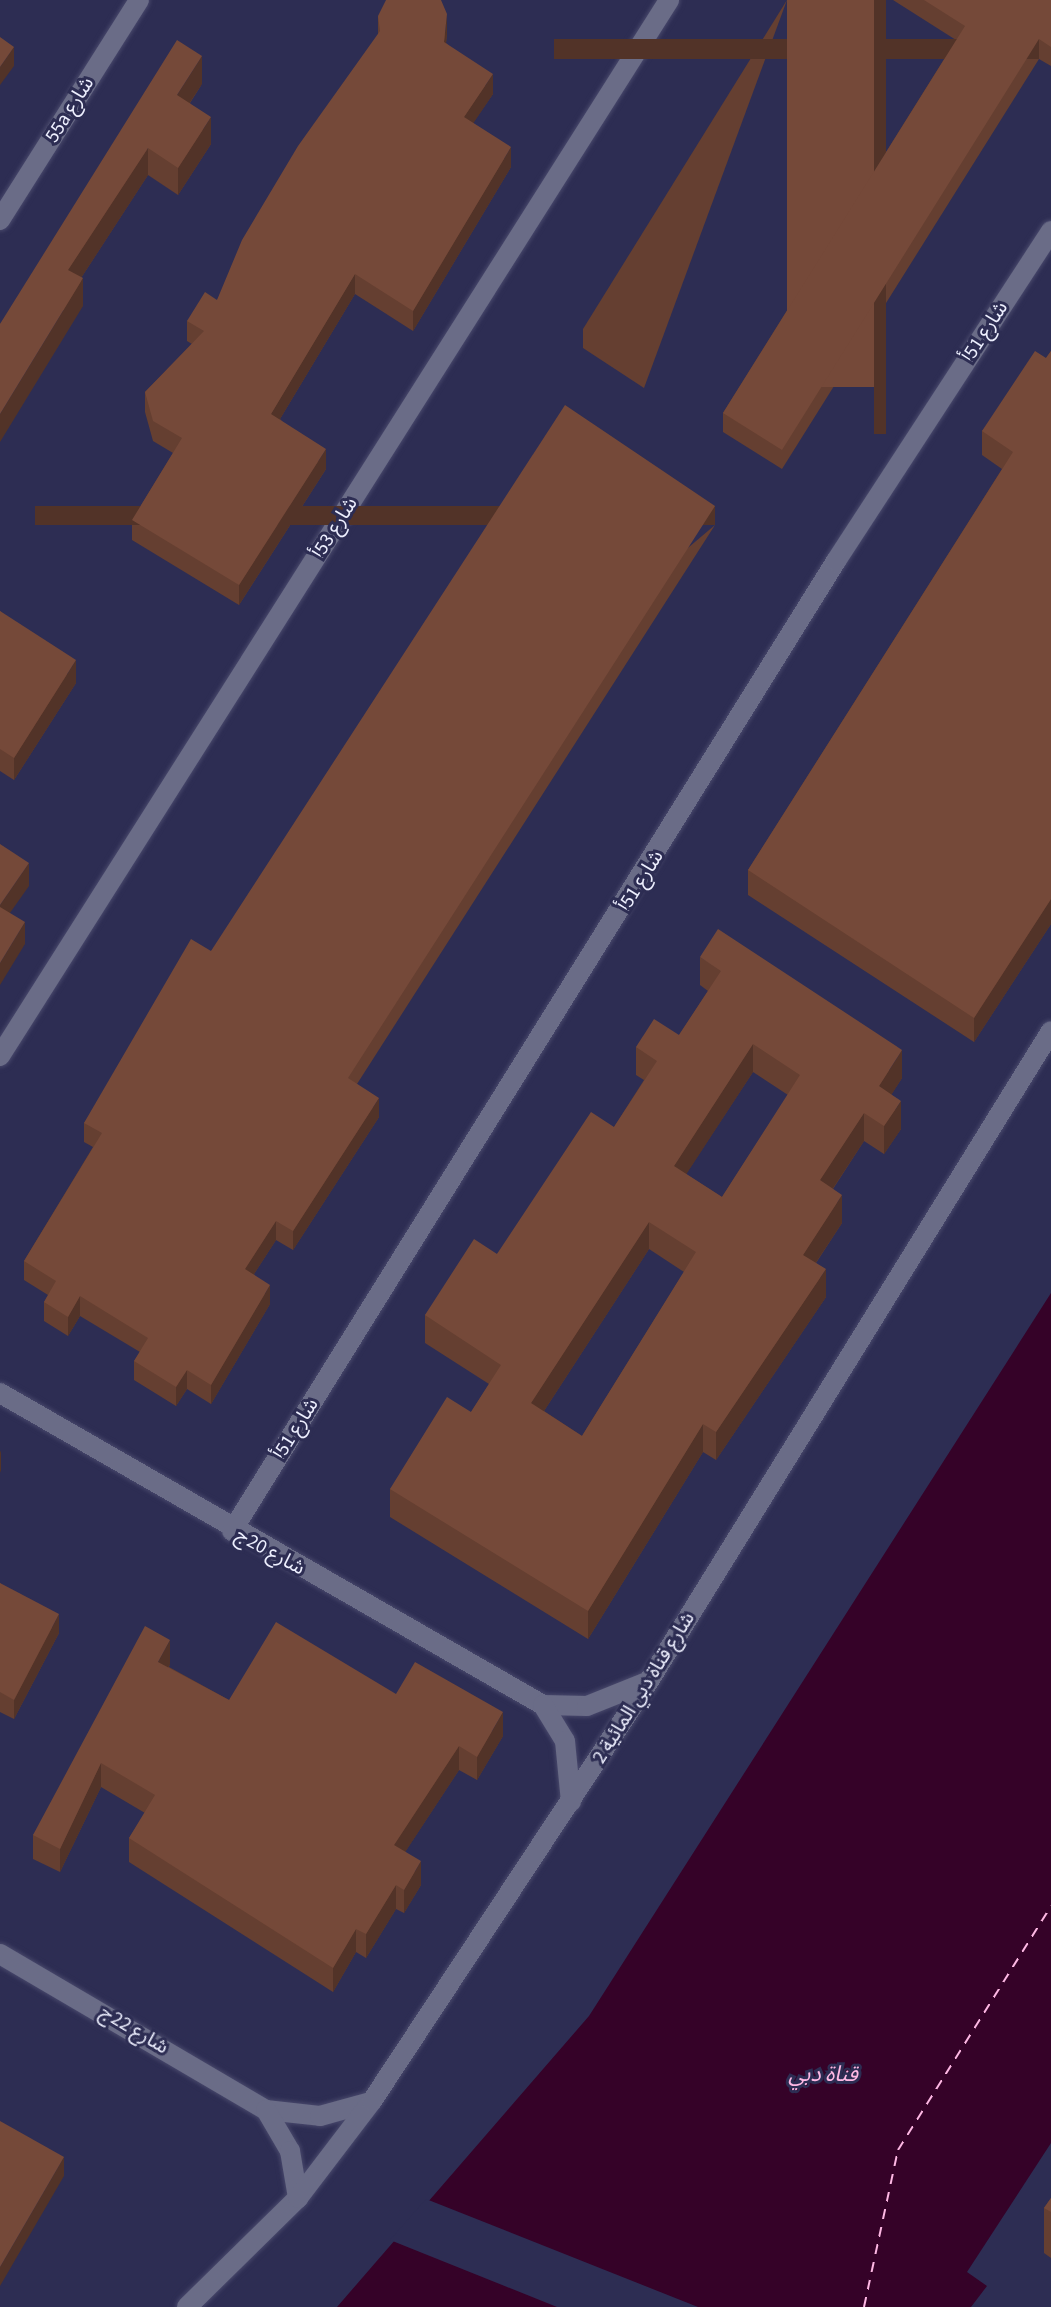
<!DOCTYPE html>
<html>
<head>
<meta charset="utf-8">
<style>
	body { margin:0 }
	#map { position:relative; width:1051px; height:2307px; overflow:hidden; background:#2d2d53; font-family:"Source Sans 3","Noto Sans Arabic",sans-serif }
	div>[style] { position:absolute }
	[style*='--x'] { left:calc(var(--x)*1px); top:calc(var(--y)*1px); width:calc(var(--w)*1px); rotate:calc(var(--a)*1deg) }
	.water>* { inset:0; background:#350228 }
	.pier>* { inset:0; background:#2d2d53 }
	.ferry>* { height:2px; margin-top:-1px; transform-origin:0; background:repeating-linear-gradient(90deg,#feb8e4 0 10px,transparent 0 18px) }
	.roads { filter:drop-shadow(0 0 2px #48486b) drop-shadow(0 0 2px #48486b) }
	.street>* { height:20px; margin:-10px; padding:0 10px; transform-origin:10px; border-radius:10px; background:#6a6c87 }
	.wall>* { inset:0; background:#653f31 }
	.shaded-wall>* { inset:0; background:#523328; transform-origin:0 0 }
	.building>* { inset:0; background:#754939; transform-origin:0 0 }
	span { translate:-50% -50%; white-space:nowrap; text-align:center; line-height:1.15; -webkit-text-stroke:6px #2d2d53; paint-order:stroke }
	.street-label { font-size:20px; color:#edeffe }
	.water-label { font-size:22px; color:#feb8e4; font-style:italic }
</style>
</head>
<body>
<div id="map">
	<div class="water">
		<div style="clip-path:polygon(1051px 1293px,1051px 2143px,967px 2272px,987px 2286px,971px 2307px,337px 2307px,589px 2016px)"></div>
	</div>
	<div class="pier">
		<div style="clip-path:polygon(426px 2199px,698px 2307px,557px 2307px,390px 2240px)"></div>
	</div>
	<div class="ferry">
		<div style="--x:864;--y:2307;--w:161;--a:-77.8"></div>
		<div style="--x:898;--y:2150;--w:288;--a:-57.9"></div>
	</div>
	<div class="roads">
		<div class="street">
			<div style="--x:0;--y:220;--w:260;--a:-57.7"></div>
			<div style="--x:0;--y:1056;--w:1250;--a:-57.64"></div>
			<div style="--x:0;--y:1393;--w:626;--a:29.88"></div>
			<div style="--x:543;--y:1705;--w:44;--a:1.3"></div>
			<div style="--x:587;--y:1706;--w:65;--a:-21.8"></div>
			<div style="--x:232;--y:1531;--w:1143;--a:-58.09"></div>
			<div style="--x:836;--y:561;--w:394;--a:-56.9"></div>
			<div style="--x:543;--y:1705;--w:42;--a:58.6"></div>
			<div style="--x:565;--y:1741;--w:61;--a:84.4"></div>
			<div style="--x:0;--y:1954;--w:308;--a:30.4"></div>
			<div style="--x:266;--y:2110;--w:54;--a:6.3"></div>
			<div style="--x:320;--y:2116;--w:52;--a:-15.6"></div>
			<div style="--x:266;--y:2110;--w:48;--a:59.7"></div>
			<div style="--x:290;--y:2151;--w:48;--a:80.3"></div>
			<div style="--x:187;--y:2307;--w:156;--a:-44.5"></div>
			<div style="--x:298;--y:2198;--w:122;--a:-52.7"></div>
			<div style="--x:372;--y:2101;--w:503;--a:-56.59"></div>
			<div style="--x:649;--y:1681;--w:764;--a:-58.26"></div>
		</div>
	</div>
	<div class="wall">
		<div style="clip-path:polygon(787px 0,644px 388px,583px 348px,583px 329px)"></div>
		<div style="clip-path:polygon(893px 0,1051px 0,1051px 66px,1039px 59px,782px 469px,723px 432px,723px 413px,956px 40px)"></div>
		<div style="clip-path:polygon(378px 16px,447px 34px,446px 43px,493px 94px,473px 123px,511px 167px,413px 331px,355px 294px,280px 419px,326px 469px,239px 605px,132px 540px,132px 520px,173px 453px,153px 441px,145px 412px,145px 392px,192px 344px,187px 341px,187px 321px,217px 300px,378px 35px)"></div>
		<div style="clip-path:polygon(202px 84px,190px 103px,211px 144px,178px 195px,148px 175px,81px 278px,83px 306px,0 324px)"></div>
		<div style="clip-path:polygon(1051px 351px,1051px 924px,974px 1042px,748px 895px,748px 870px,1002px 469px,982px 455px,982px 431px,1046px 358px)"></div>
		<div style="clip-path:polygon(715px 525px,357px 1084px,379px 1117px,293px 1250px,276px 1240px,254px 1274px,270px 1304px,211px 1404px,187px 1389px,176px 1406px,134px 1380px,134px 1361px,140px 1352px,80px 1316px,68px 1336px,44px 1321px,44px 1302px,48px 1295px,24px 1280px,24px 1261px,93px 1147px,84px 1142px,84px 1123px,211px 951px)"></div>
		<div style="clip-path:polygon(0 611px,76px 683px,14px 780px,0 771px)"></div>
		<div style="clip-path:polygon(evenodd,700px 957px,902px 1078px,891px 1095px,901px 1129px,884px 1154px,864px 1141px,833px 1189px,842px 1223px,816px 1263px,826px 1297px,716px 1460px,703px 1452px,588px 1639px,390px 1517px,390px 1489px,471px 1412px,489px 1384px,425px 1343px,425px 1315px,497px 1254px,614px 1127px,644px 1080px,636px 1075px,636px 1047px,679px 1035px,708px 991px,700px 985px,700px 957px,753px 1072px,788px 1095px,722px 1197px,686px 1174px,753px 1072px,700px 957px,649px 1249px,684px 1272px,582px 1436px,544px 1411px,649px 1249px)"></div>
		<div style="clip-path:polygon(0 1583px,59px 1633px,14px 1719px,0 1712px)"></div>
		<div style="clip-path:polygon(170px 1664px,169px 1667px,229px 1700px,396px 1694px,503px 1736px,477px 1780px,459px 1770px,405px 1852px,421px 1885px,404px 1913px,396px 1909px,366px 1958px,356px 1952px,333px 1992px,129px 1862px,129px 1838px,145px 1813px,101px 1787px,60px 1872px,33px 1859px,33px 1835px)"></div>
		<div style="clip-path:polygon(1051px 2198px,1051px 2258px,1044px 2253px,1044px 2208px)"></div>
	</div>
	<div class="shaded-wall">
		<div style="left:874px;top:0;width:12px;height:434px"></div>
		<div style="clip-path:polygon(447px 14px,447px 34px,444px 62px,444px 42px)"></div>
		<div style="left:1039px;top:39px;width:20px;height:485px;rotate:90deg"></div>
		<div style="clip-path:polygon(14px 47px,14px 66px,0 85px,0 67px)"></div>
		<div style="clip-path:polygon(202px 56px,202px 84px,177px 122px,177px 95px)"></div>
		<div style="clip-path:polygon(493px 74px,493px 94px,464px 137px,464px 117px)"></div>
		<div style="clip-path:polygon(211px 117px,211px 144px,178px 195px,178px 168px)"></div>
		<div style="clip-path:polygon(511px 147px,511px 167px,413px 331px,413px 311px)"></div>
		<div style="clip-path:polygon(148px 148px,148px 175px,68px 298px,68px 270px)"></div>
		<div style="clip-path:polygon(355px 274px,355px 294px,271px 434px,271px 414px)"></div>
		<div style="clip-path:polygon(83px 278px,83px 306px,0 442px,0 414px)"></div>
		<div style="clip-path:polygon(326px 449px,326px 469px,239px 605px,239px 585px)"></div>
		<div style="left:715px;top:506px;width:19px;height:680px;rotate:90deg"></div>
		<div style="clip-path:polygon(76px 660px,76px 683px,14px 780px,14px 758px)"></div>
		<div style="clip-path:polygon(29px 863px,29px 886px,0 927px,0 905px)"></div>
		<div style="clip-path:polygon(1051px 899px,1051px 924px,974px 1042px,974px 1018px)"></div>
		<div style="clip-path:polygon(25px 922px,25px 944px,0 985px,0 963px)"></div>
		<div style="clip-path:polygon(753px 1044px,753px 1072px,674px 1193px,674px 1166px)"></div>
		<div style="clip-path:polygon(902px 1050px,902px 1078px,879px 1114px,879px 1086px)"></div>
		<div style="clip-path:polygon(379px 1098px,379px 1117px,293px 1250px,293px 1231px)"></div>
		<div style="clip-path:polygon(901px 1101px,901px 1129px,884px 1154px,884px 1126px)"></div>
		<div style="clip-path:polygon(864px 1113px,864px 1141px,820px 1208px,820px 1180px)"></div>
		<div style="clip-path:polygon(842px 1195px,842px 1223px,803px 1282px,803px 1255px)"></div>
		<div style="clip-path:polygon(276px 1221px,276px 1240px,245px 1288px,245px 1269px)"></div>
		<div style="clip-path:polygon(649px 1222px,649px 1249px,531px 1431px,531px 1403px)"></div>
		<div style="clip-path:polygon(826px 1269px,826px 1297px,716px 1460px,716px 1432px)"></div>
		<div style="clip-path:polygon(270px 1285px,270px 1304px,211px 1404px,211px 1385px)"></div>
		<div style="clip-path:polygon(80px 1296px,80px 1316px,68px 1336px,68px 1317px)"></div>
		<div style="clip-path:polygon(187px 1370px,187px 1389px,176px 1406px,176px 1387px)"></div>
		<div style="clip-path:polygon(703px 1424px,703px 1452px,588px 1639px,588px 1611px)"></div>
		<div style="clip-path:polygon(1px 1450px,1px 1470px,0 1473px,0 1453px)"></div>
		<div style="clip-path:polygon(59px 1614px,59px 1633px,14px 1719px,14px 1700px)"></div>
		<div style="clip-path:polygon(170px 1640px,170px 1664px,158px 1686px,158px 1662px)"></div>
		<div style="clip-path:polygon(503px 1712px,503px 1736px,477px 1780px,477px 1757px)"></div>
		<div style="clip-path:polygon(459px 1746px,459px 1770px,394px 1869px,394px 1845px)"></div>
		<div style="clip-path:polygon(101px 1763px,101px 1787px,60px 1872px,60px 1849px)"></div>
		<div style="clip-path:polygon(421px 1861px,421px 1885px,404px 1913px,404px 1890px)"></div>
		<div style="clip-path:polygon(396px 1885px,396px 1909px,366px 1958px,366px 1934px)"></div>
		<div style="clip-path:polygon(356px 1929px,356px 1952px,333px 1992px,333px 1968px)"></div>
		<div style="clip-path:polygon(64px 2157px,64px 2176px,0 2286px,0 2267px)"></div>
	</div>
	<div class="building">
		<div style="clip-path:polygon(386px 0,441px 0,447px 14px,444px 42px,493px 74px,464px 117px,511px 147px,413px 311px,355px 274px,271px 414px,326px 449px,239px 585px,132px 520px,182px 438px,153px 421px,145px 392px,204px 331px,187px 321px,205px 292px,217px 300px,242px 240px,298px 146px,380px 31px,378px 16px)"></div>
		<div style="left:787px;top:0;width:87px;height:387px"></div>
		<div style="clip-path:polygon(924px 0,1051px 0,1051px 47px,1039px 39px,782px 450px,723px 413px,965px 26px)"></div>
		<div style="clip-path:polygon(0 37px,14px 47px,0 67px)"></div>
		<div style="clip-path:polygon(177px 40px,202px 56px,177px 95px,211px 117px,178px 168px,148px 148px,68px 270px,83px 278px,0 414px,0 324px)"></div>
		<div style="clip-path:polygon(1035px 351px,1046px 358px,1051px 351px,1051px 899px,974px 1018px,748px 870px,1013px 452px,982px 431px)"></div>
		<div style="clip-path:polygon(565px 405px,715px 506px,348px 1078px,379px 1098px,293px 1231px,276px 1221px,245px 1269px,270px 1285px,211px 1385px,187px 1370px,176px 1387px,134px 1361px,148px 1338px,80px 1296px,68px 1317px,44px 1302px,56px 1281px,24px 1261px,102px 1133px,84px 1123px,191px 939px,211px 951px)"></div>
		<div style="clip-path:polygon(0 611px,76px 660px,14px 758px,0 749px)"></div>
		<div style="clip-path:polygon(0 844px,29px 863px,0 905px)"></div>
		<div style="clip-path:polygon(0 907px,25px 922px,0 963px)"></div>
		<div style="clip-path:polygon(evenodd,718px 929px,902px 1050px,879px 1086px,901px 1101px,884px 1126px,864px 1113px,820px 1180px,842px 1195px,803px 1255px,826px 1269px,716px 1432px,703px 1424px,588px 1611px,390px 1489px,447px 1397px,471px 1412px,501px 1365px,425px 1315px,474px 1239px,497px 1254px,591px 1112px,614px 1127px,657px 1061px,636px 1047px,654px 1019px,679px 1035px,721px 971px,700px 957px,718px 929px,753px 1044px,800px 1075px,722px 1197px,674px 1166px,753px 1044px,718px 929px,649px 1222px,696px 1252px,582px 1436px,531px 1403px,649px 1222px)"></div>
		<div style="clip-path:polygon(0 1583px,59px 1614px,14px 1700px,0 1692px)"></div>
		<div style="clip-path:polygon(276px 1622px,396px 1694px,415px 1662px,503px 1712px,477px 1757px,459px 1746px,394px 1845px,421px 1861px,404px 1890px,396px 1885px,366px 1934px,356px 1929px,333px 1968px,129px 1838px,155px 1795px,101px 1763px,60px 1849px,33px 1835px,145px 1626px,170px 1640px,158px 1662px,229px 1700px)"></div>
		<div style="clip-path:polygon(0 2121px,64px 2157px,0 2267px)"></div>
		<div style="clip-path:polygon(1051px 2198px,1051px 2212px,1044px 2208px)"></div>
	</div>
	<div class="street-label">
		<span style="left:70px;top:110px;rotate:-58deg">55a شارع</span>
		<span style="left:985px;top:332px;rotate:-57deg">شارع 51أ</span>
		<span style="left:335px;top:528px;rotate:-58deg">شارع 53أ</span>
		<span style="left:641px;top:881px;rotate:-58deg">شارع 51أ</span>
		<span style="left:296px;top:1429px;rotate:-58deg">شارع 51أ</span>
		<span style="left:270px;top:1552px;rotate:29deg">شارع 20ج</span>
		<span style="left:644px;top:1688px;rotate:-58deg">شارع قناة دبي المائية 2</span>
		<span style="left:134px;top:2030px;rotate:31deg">شارع 22ج</span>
	</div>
	<div class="water-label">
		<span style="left:823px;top:2075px">قناة دبي</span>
	</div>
</div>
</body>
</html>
